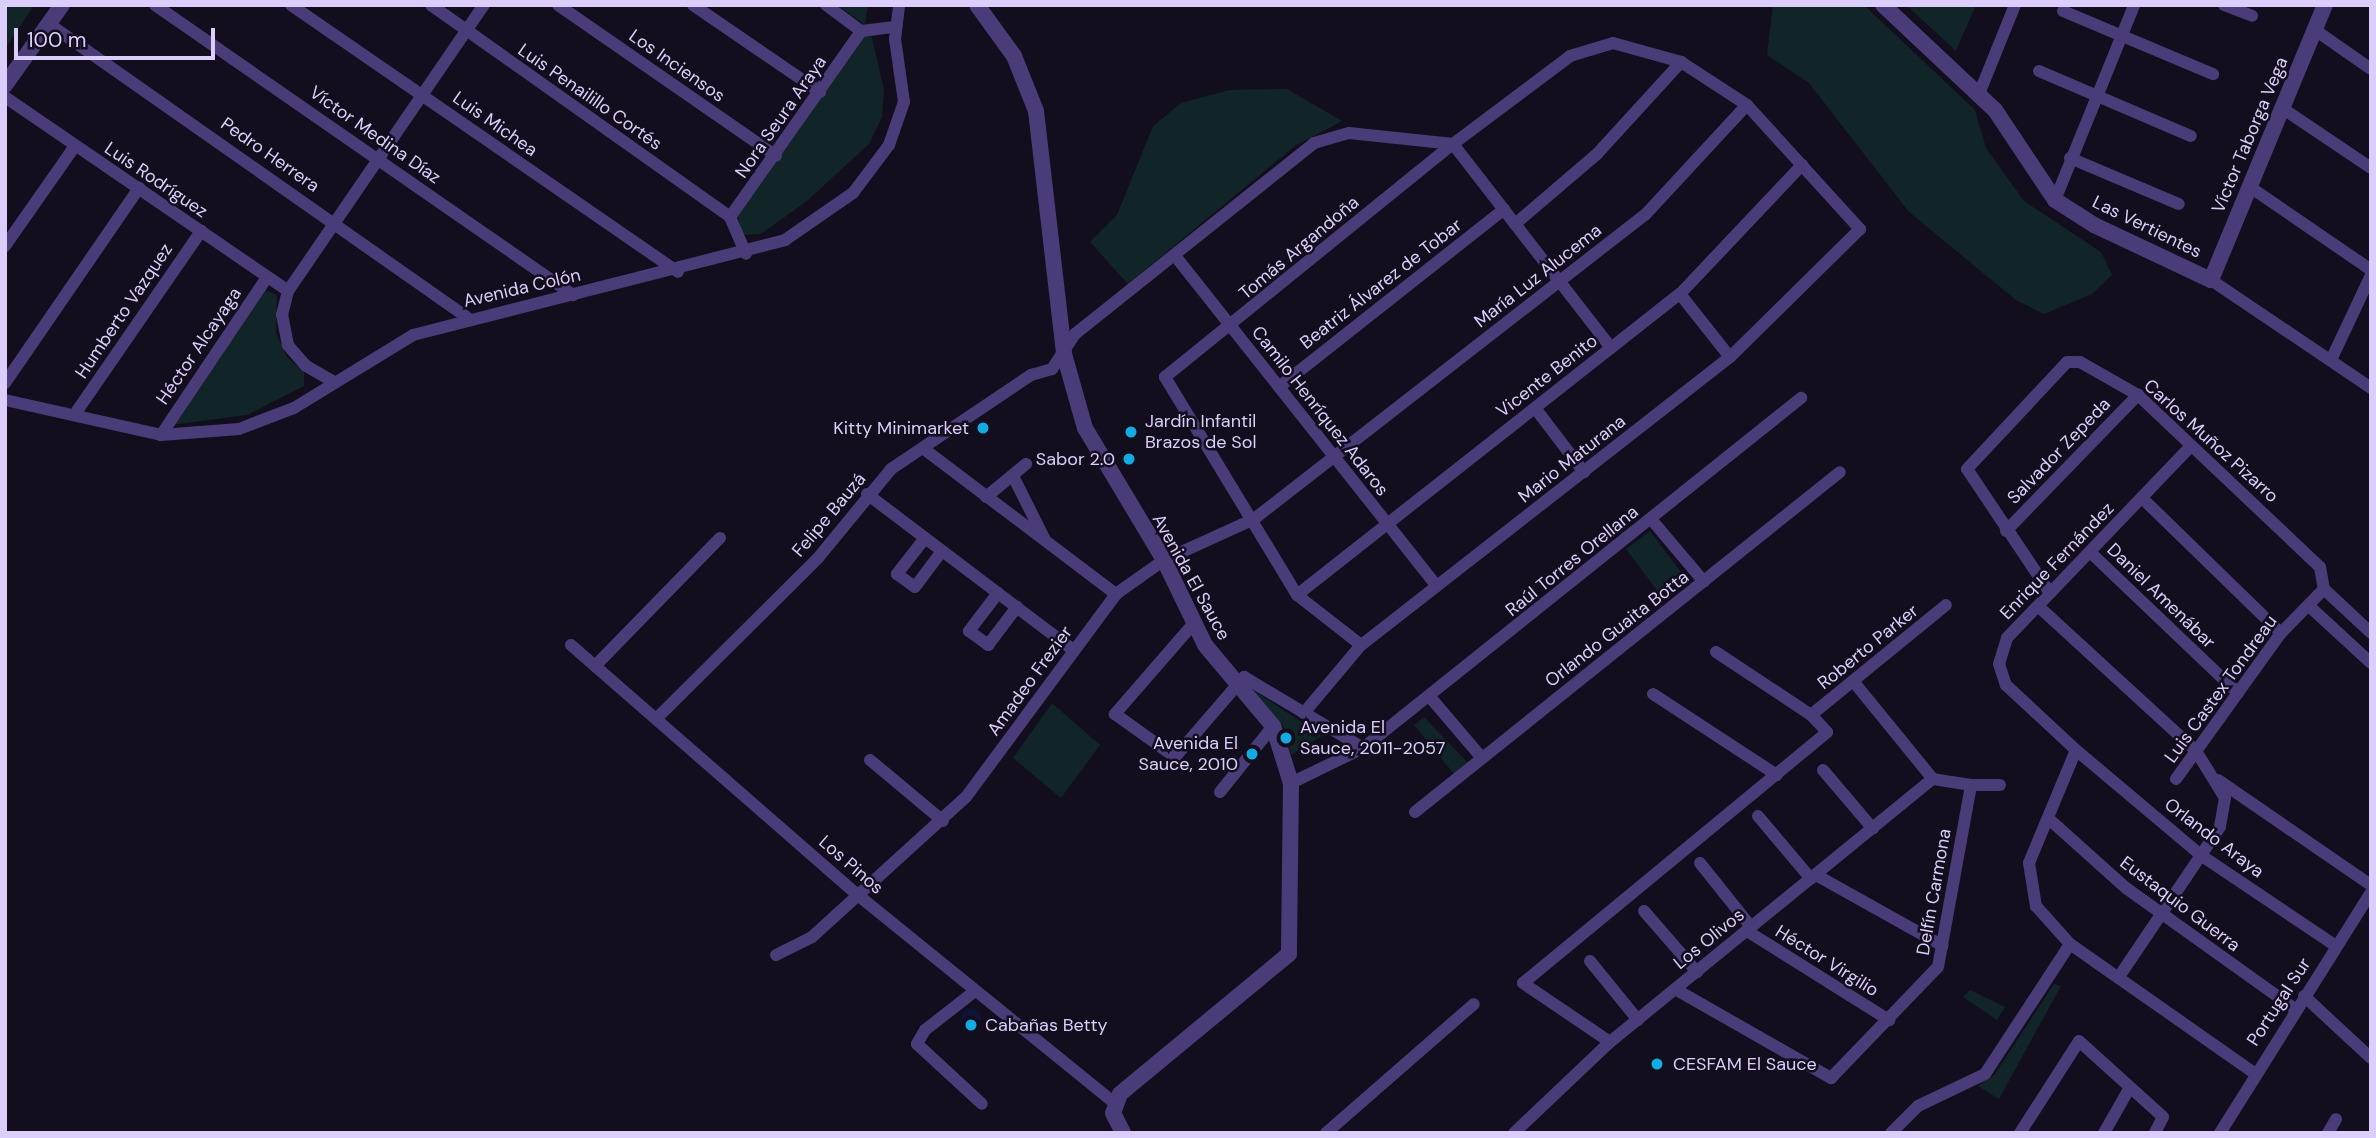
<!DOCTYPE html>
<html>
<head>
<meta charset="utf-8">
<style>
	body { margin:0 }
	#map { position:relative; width:2376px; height:1138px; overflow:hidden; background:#130e1d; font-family:"DM Sans",sans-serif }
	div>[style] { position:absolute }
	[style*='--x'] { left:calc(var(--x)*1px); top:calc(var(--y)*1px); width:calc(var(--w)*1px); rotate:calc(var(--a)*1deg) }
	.green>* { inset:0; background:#112427; transform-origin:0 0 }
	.water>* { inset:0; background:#0c1538 }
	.round { border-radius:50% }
	.minor>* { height:12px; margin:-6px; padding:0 6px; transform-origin:6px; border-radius:6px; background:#493c79 }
	.tertiary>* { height:16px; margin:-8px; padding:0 8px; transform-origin:8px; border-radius:8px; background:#493c79 }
	.dots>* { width:19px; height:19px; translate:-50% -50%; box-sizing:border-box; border:4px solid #130e1d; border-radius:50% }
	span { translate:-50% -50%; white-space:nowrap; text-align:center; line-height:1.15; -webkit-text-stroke:5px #130e1d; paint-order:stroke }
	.street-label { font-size:18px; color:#dbcefb }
	.poi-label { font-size:18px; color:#dbcefb }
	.left { translate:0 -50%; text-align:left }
	.right { translate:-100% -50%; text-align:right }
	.frame { position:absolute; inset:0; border:7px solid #dbcefb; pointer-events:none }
	.scale { position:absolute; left:14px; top:28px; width:201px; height:32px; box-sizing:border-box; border:4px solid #dbcefb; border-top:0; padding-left:9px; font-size:21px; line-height:24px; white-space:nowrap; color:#dbcefb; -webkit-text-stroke:5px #130e1d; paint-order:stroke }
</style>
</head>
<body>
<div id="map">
	<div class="green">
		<div style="clip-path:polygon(5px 5px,34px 5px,5px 49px)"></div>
		<div style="clip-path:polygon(837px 5px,868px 5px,865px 25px)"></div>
		<div style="clip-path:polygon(1773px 5px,1864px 5px,1975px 110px,1986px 148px,2024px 201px,2101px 252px,2112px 275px,2092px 294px,2044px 314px,2016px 300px,1909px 212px,1809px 83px,1767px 55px)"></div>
		<div style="clip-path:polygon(1906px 5px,1976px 5px,1956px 51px)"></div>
		<div style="clip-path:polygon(871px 33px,884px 90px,882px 117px,869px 144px,807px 201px,761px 234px,741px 235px,738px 214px,861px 37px)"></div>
		<div style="clip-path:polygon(1287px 89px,1342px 121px,1295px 146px,1128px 284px,1090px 242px,1117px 215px,1153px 126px,1181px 103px,1229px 90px)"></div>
		<div style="clip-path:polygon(263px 289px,277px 295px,276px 333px,287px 357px,304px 372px,304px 386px,247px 415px,171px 425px)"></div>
		<div style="left:1650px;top:531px;width:53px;height:30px;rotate:53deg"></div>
		<div style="clip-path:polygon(1252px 689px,1322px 736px,1291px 755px,1285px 729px)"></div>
		<div style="clip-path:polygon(1052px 703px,1100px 745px,1061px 798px,1013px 758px)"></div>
		<div style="clip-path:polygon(1424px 717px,1467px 762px,1454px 774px,1414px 725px)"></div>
		<div style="clip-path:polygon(2054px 984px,2061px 986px,1999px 1099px,1978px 1086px,1994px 1075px)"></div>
		<div style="clip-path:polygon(1970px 990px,2005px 1007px,1997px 1020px,1963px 997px)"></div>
	</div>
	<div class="water">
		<div class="round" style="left:961px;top:1009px;width:20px;height:20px"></div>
	</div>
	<div class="minor">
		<div style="--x:155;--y:5;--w:509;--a:34.75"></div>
		<div style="--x:291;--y:5;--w:470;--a:34.6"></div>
		<div style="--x:431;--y:5;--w:367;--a:35.3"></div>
		<div style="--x:558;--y:5;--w:265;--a:34.7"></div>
		<div style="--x:693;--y:5;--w:154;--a:34.4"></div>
		<div style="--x:826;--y:5;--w:44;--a:36.6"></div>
		<div style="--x:2224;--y:5;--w:30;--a:21"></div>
		<div style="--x:2063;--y:11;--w:163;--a:22.8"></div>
		<div style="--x:49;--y:24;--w:512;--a:35.06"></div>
		<div style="--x:2315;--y:30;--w:68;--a:34.9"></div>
		<div style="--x:2039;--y:71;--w:165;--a:23.2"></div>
		<div style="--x:1979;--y:94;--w:96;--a:-68"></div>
		<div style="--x:5;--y:97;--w:343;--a:34.4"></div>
		<div style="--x:2282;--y:108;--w:107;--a:34"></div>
		<div style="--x:2070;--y:158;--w:118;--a:22.9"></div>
		<div style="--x:2250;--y:187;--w:147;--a:34.4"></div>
		<div style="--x:2055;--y:200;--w:210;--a:-67.9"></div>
		<div style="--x:730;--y:217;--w:228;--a:-54.8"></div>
		<div style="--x:861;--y:31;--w:34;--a:-7"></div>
		<div style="--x:730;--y:217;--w:40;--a:66.6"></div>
		<div style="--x:1515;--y:224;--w:108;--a:-40.5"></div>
		<div style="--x:1597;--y:154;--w:125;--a:-47.6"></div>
		<div style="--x:5;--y:246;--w:122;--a:-55"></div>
		<div style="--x:1176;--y:257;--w:420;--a:51.6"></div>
		<div style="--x:2211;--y:280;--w:193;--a:34"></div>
		<div style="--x:1680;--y:294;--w:80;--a:51.6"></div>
		<div style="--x:2331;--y:360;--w:94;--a:-64.8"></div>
		<div style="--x:334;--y:382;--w:32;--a:-150"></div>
		<div style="--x:306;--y:366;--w:28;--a:-131"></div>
		<div style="--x:288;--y:345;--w:31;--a:-101"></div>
		<div style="--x:282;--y:315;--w:25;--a:-76"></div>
		<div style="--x:288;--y:291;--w:347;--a:-55.6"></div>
		<div style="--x:5;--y:383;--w:237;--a:-55.5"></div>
		<div style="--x:1279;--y:387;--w:287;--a:-38.3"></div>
		<div style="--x:5;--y:400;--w:160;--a:12.6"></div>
		<div style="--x:161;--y:435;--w:78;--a:-4.4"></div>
		<div style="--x:239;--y:429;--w:59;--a:-20.9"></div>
		<div style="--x:294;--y:408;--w:140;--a:-31.5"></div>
		<div style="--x:413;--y:335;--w:384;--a:-14.3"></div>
		<div style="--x:785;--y:240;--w:83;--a:-34.7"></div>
		<div style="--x:853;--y:193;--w:60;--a:-53.1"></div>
		<div style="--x:889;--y:145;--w:46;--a:-70.8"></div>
		<div style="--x:904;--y:102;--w:64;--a:-98.1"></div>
		<div style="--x:895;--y:39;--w:34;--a:-83"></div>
		<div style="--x:1535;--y:408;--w:81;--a:52.6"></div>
		<div style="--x:77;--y:411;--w:219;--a:-55.4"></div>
		<div style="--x:161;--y:435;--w:190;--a:-56.1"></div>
		<div style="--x:2191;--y:446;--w:266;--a:133.8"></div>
		<div style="--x:2007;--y:638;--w:27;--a:107"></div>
		<div style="--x:1999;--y:664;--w:22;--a:72"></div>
		<div style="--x:2006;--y:685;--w:96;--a:42.9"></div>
		<div style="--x:2076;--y:750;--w:122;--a:112.6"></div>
		<div style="--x:2029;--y:863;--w:44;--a:80.8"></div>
		<div style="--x:2036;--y:906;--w:51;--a:48.2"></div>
		<div style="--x:2070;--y:944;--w:225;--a:35"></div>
		<div style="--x:924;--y:449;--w:241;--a:37.1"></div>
		<div style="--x:1014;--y:478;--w:69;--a:63.4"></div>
		<div style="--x:867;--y:494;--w:258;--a:37.1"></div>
		<div style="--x:986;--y:497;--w:52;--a:-39.5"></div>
		<div style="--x:2142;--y:498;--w:194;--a:44.2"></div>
		<div style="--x:1651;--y:519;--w:82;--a:49.9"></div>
		<div style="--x:2006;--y:531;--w:190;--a:-45.9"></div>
		<div style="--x:925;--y:538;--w:46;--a:127.9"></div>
		<div style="--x:897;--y:574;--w:22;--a:36"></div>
		<div style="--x:915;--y:587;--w:45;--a:-53.1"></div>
		<div style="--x:2091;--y:553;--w:203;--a:43.6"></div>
		<div style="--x:998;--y:593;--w:48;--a:127.3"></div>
		<div style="--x:969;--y:631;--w:24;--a:36"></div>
		<div style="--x:988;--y:645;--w:48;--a:-52.7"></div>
		<div style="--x:2050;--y:593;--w:149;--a:-123.8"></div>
		<div style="--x:1967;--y:469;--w:146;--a:-46.9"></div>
		<div style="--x:2067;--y:362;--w:13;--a:0"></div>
		<div style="--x:2080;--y:362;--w:67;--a:29.6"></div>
		<div style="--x:2138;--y:395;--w:250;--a:43.4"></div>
		<div style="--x:2320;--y:567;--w:22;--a:80"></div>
		<div style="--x:2324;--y:589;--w:64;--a:43.1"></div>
		<div style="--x:1297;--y:595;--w:487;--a:-38.2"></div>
		<div style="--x:1680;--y:294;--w:178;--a:-46.6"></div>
		<div style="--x:2038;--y:606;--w:214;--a:42.5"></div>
		<div style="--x:2196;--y:751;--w:55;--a:58.3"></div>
		<div style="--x:2225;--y:798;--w:29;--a:100"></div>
		<div style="--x:2220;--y:827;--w:182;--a:124"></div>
		<div style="--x:2309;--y:606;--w:84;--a:42.6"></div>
		<div style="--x:1194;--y:623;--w:121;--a:131"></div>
		<div style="--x:1115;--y:714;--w:74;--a:35.6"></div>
		<div style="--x:1175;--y:757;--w:106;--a:-49.2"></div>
		<div style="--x:1244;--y:677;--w:139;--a:30.8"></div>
		<div style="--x:571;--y:645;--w:382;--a:41.1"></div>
		<div style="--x:859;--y:896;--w:329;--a:39"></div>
		<div style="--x:1361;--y:645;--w:81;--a:-142"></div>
		<div style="--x:1297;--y:595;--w:255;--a:-121.2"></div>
		<div style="--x:1165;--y:377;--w:370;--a:-39"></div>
		<div style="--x:1453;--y:144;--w:258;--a:52.2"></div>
		<div style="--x:595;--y:666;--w:179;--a:-45.7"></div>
		<div style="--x:1853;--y:681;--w:127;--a:50.8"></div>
		<div style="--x:1653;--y:694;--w:148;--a:33.2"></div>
		<div style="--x:1430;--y:697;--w:80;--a:49.6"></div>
		<div style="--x:1811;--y:715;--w:174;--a:-39.2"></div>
		<div style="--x:656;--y:719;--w:228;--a:-44.8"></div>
		<div style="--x:818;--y:558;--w:115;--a:-50.6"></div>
		<div style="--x:891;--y:469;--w:169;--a:-33.9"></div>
		<div style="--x:1031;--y:375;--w:22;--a:-16"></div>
		<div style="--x:1052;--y:369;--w:42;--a:-56.7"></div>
		<div style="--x:1075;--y:334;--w:306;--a:-38.6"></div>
		<div style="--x:1314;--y:143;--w:36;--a:-16"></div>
		<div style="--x:1349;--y:133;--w:105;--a:6"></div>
		<div style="--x:1453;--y:144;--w:146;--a:-36.9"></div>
		<div style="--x:1570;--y:56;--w:45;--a:-16.8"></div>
		<div style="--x:1613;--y:43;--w:71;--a:15.6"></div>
		<div style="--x:1681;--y:62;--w:79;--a:33.1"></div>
		<div style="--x:1747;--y:105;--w:168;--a:47.7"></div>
		<div style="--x:1860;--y:229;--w:182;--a:135.4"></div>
		<div style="--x:1730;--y:357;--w:468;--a:142"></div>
		<div style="--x:1361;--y:645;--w:89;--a:130"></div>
		<div style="--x:2076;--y:750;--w:165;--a:40.1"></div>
		<div style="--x:2202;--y:856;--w:161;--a:33.9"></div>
		<div style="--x:870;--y:760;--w:95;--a:39.9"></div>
		<div style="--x:1823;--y:770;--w:77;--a:49.7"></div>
		<div style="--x:2176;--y:779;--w:180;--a:-54.3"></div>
		<div style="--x:2281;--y:633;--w:62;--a:-45.7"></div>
		<div style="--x:2218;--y:780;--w:186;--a:34.5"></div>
		<div style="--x:1291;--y:783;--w:80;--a:-25.9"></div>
		<div style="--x:1363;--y:748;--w:561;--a:-38.63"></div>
		<div style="--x:1971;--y:785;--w:29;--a:0"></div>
		<div style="--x:1220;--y:792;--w:85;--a:-51.2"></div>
		<div style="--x:1415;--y:812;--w:544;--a:-38.66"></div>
		<div style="--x:1758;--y:816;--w:82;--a:49.9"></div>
		<div style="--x:2049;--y:819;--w:103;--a:41.9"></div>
		<div style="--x:2126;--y:888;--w:208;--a:35.6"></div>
		<div style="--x:1700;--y:863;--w:82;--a:51.4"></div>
		<div style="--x:1816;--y:875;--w:145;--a:29.2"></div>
		<div style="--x:1644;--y:911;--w:81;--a:49"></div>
		<div style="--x:1747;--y:931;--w:168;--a:32.1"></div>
		<div style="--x:776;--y:955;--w:40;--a:-26.6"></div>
		<div style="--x:812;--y:937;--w:208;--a:-42.3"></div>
		<div style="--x:966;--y:797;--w:252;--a:-53.5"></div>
		<div style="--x:1116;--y:594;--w:59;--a:-35.3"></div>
		<div style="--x:1164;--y:560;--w:99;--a:-24.5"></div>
		<div style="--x:1254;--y:519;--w:495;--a:-37.9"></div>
		<div style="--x:1645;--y:215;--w:150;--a:-47.2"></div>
		<div style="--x:1590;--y:961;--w:76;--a:50.9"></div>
		<div style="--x:1675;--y:989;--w:180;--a:29.7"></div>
		<div style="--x:1831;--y:1078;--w:154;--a:-46.1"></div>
		<div style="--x:1938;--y:967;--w:185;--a:-79.7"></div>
		<div style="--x:1971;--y:785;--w:38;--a:-171"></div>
		<div style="--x:975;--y:991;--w:63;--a:142"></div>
		<div style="--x:925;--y:1030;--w:16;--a:120"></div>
		<div style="--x:917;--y:1044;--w:88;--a:42.7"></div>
		<div style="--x:2304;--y:996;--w:91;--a:42.8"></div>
		<div style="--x:1610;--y:1042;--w:105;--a:-145.9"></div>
		<div style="--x:1523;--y:983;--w:394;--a:-39.5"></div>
		<div style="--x:1827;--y:732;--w:23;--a:-133"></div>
		<div style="--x:1811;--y:715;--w:114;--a:-146.4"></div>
		<div style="--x:1326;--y:1133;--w:196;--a:-41.1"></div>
		<div style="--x:1514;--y:1133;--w:132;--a:-43.5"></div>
		<div style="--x:1610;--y:1042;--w:417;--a:-39.2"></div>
		<div style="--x:1891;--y:1133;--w:38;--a:-45"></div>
		<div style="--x:1918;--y:1106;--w:74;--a:-25.5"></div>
		<div style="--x:1985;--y:1074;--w:155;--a:-56.8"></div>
		<div style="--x:2020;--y:1133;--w:109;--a:-57.3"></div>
		<div style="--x:2079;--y:1041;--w:113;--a:42.1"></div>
		<div style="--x:2163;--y:1117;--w:18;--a:117"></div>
		<div style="--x:2104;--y:1133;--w:51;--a:-60.4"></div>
		<div style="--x:2220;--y:1133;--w:284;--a:-57.9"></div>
		<div style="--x:2328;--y:1133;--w:16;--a:-60"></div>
	</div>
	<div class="tertiary">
		<div style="--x:977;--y:5;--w:63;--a:54"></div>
		<div style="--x:1014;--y:56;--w:59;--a:68.2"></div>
		<div style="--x:1036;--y:111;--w:245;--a:83.4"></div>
		<div style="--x:1064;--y:354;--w:77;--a:74.2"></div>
		<div style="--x:1085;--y:428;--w:154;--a:59.1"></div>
		<div style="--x:1164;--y:560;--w:94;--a:64.2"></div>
		<div style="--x:1205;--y:645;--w:106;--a:50"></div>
		<div style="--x:1273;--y:726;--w:60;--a:72.5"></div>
		<div style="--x:1291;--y:783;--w:171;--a:90.7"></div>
		<div style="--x:1289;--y:954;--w:219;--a:140.4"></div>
		<div style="--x:1120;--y:1094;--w:20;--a:110"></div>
		<div style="--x:1113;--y:1113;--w:22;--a:63"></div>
		<div style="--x:1883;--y:5;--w:154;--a:43.2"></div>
		<div style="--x:1995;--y:110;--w:108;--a:56.3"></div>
		<div style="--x:2055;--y:200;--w:46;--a:32.7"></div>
		<div style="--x:2094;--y:225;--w:129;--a:25.2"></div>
		<div style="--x:2211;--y:280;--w:298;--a:-67.5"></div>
		<div style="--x:5;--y:85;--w:98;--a:-54.5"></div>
	</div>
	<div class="dots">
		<div style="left:983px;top:428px;background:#12abe3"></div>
		<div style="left:1131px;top:432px;background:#12abe3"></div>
		<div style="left:1129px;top:459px;background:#12abe3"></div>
		<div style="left:1286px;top:738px;background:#12abe3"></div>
		<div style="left:1252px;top:754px;background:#12abe3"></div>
		<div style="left:971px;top:1025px;background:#12abe3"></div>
		<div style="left:1657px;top:1064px;background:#12abe3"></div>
	</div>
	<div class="street-label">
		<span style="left:677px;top:66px;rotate:35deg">Los Inciensos</span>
		<span style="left:590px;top:97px;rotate:35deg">Luis Penailillo Cortés</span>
		<span style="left:781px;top:117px;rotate:-55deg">Nora Seura Araya</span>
		<span style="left:495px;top:124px;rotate:35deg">Luis Michea</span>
		<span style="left:375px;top:135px;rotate:35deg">Víctor Medina Díaz</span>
		<span style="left:2250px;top:135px;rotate:-67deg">Víctor Taborga Vega</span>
		<span style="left:270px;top:155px;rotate:35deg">Pedro Herrera</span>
		<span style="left:156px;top:180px;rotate:34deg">Luis Rodríguez</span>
		<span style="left:2147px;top:227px;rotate:26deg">Las Vertientes</span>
		<span style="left:1299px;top:248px;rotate:-40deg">Tomás Argandoña</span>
		<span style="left:1538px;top:276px;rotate:-38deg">María Luz Alucema</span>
		<span style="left:1381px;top:284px;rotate:-38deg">Beatriz Álvarez de Tobar</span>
		<span style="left:522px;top:288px;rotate:-13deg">Avenida Colón</span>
		<span style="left:124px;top:311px;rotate:-56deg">Humberto Vazquez</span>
		<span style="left:199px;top:346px;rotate:-56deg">Héctor Alcayaga</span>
		<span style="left:1547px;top:376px;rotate:-38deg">Vicente Benito</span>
		<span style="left:1320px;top:411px;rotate:52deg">Camilo Henríquez Adaros</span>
		<span style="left:2211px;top:441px;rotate:42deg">Carlos Muñoz Pizarro</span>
		<span style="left:2059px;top:451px;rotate:-46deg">Salvador Zepeda</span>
		<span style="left:1572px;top:459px;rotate:-38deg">Mario Maturana</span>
		<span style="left:829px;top:515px;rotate:-50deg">Felipe Bauzá</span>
		<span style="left:1572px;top:561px;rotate:-39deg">Raúl Torres Orellana</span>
		<span style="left:2057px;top:561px;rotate:-46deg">Enrique Fernández</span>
		<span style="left:1191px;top:577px;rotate:61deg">Avenida El Sauce</span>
		<span style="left:2161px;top:596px;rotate:44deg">Daniel Amenábar</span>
		<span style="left:1617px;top:629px;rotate:-38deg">Orlando Guaita Botta</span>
		<span style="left:1868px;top:647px;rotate:-39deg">Roberto Parker</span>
		<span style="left:1030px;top:681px;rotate:-54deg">Amadeo Frezier</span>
		<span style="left:2221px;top:689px;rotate:-54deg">Luis Castex Tondreau</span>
		<span style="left:2214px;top:838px;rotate:37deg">Orlando Araya</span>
		<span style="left:851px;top:865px;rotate:41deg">Los Pinos</span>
		<span style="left:1934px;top:892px;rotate:-80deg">Delfín Carmona</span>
		<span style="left:2180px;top:904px;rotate:37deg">Eustaquio Guerra</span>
		<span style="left:1709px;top:939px;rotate:-39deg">Los Olivos</span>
		<span style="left:1827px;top:961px;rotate:32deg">Héctor Virgilio</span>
		<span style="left:2279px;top:1002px;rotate:-57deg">Portugal Sur</span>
	</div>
	<div class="poi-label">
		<span class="left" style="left:1145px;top:432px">Jardín Infantil<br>Brazos de Sol</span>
		<span class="right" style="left:969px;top:428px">Kitty Minimarket</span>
		<span class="right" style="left:1115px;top:459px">Sabor 2.0</span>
		<span class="left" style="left:1300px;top:738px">Avenida El<br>Sauce, 2011-2057</span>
		<span class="right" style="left:1238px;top:754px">Avenida El<br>Sauce, 2010</span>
		<span class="left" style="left:985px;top:1025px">Cabañas Betty</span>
		<span class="left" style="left:1673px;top:1064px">CESFAM El Sauce</span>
	</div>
	<div class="frame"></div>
	<div class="scale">100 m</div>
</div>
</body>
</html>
